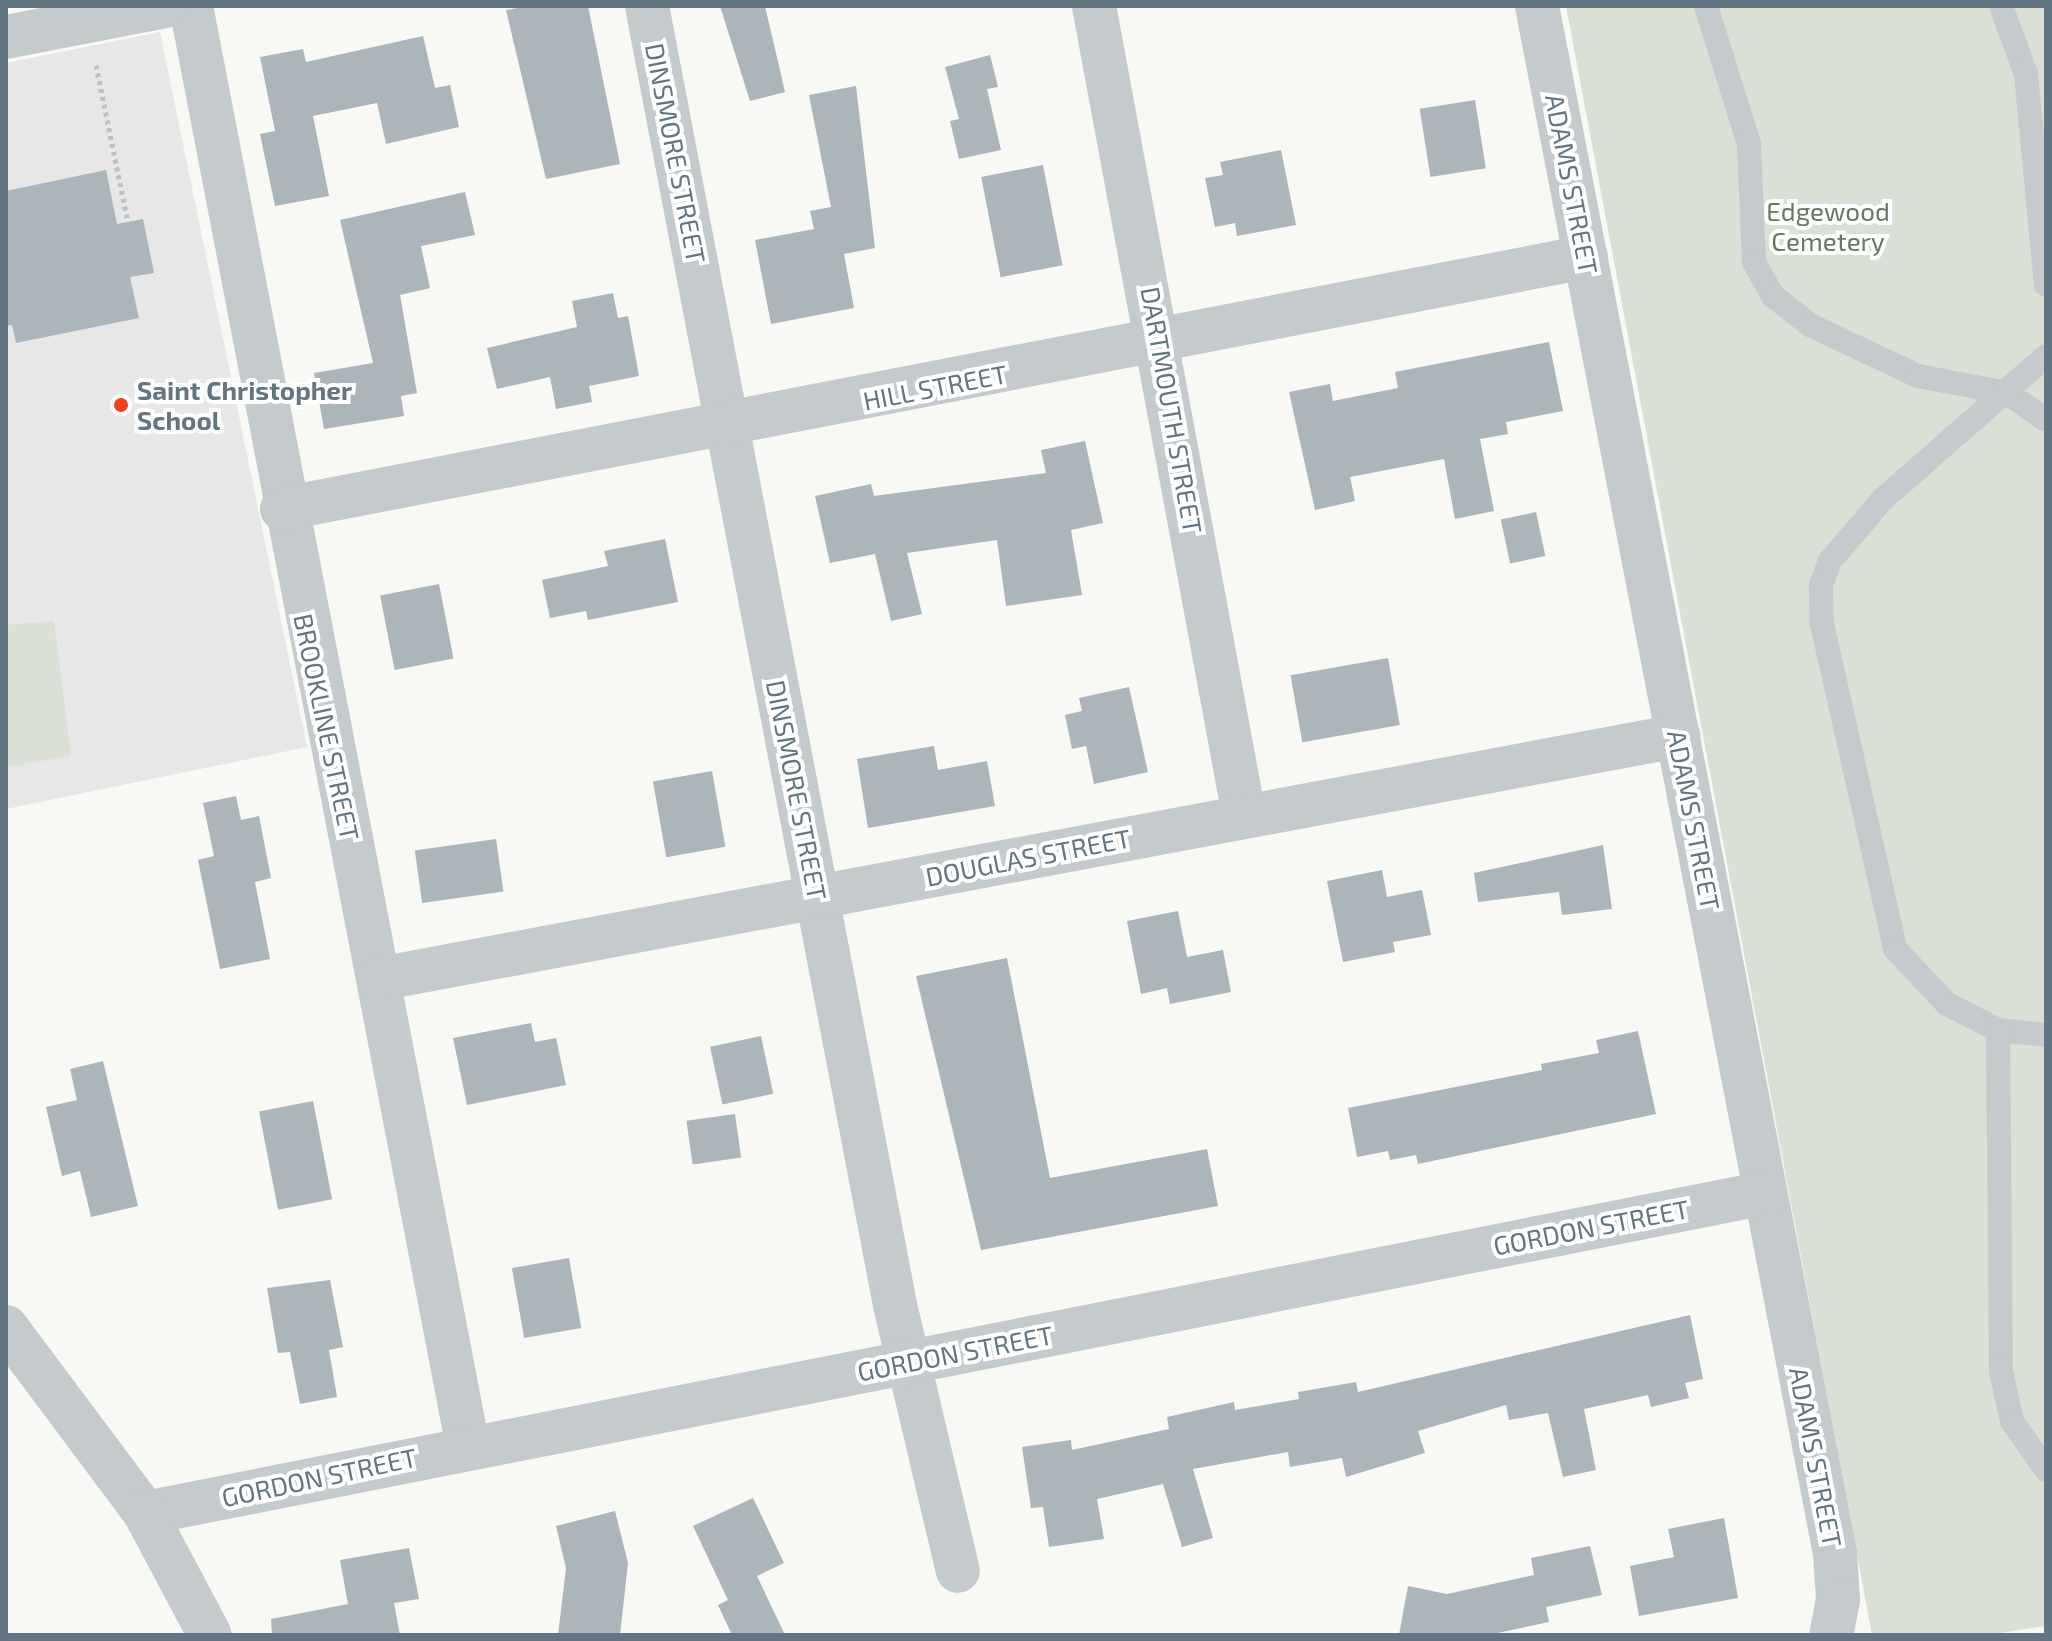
<!DOCTYPE html>
<html>
<head>
<meta charset="utf-8">
<style>
	body { margin:0 }
	#map { position:relative; width:2052px; height:1641px; overflow:hidden; background:#f8f8f5; font-family:"Exo 2",sans-serif }
	div>[style] { position:absolute }
	[style*='--x'] { left:calc(var(--x)*1px); top:calc(var(--y)*1px); width:calc(var(--w)*1px); rotate:calc(var(--a)*1deg) }
	.built>* { inset:0; background:#e6e7e6 }
	.green>* { inset:0; background:#dae0d5 }
	.building>* { inset:0; background:#acb5ba; transform-origin:0 0 }
	.path>* { height:5px; margin-top:-2.5px; transform-origin:0; background:repeating-linear-gradient(90deg,#bec1c3 0 4px,transparent 0 8px) }
	.service>* { height:24px; margin:-12px; padding:0 12px; transform-origin:12px; border-radius:12px; background:#c5cacd }
	.minor>* { height:44px; margin:-22px; padding:0 22px; transform-origin:22px; border-radius:22px; background:#c5cacd }
	.tertiary>* { height:44px; margin:-22px; padding:0 22px; transform-origin:22px; border-radius:22px; background:#c5cacd }
	.dots>* { width:22px; height:22px; translate:-50% -50%; box-sizing:border-box; border:4px solid #fff; border-radius:50% }
	span { translate:-50% -50%; white-space:nowrap; text-align:center; line-height:1.15; -webkit-text-stroke:8px #fff; paint-order:stroke }
	.street-label { font-size:26px; color:#617582 }
	.park-label { font-size:26px; color:#667a60 }
	.poi-label { font-size:26px; color:#617582; font-weight:700 }
	.left { translate:0 -50%; text-align:left }
	.frame { position:absolute; inset:0; border:8px solid #617582; pointer-events:none }
</style>
</head>
<body>
<div id="map">
	<div class="built">
		<div style="clip-path:polygon(160px 32px,307px 747px,6px 809px,6px 63px)"></div>
	</div>
	<div class="green">
		<div style="clip-path:polygon(1566px 6px,2046px 6px,2046px 1626px,1986px 1635px,1872px 1635px)"></div>
		<div style="clip-path:polygon(54px 621px,71px 756px,6px 767px,6px 625px)"></div>
	</div>
	<div class="building">
		<div style="clip-path:polygon(528px 6px,588px 6px,620px 164px,546px 179px,506px 10px)"></div>
		<div style="clip-path:polygon(720px 6px,765px 6px,785px 92px,750px 101px)"></div>
		<div style="clip-path:polygon(423px 36px,435px 88px,450px 85px,459px 127px,386px 144px,377px 103px,313px 116px,329px 196px,275px 206px,260px 134px,275px 131px,260px 57px,303px 49px,306px 62px)"></div>
		<div style="clip-path:polygon(990px 55px,998px 87px,987px 89px,1001px 150px,959px 159px,950px 121px,959px 119px,945px 67px)"></div>
		<div style="clip-path:polygon(856px 86px,875px 248px,844px 254px,854px 308px,771px 324px,755px 240px,814px 229px,810px 211px,831px 207px,809px 95px)"></div>
		<div style="left:1475px;top:100px;width:69px;height:56px;rotate:81deg"></div>
		<div style="clip-path:polygon(1281px 150px,1296px 225px,1237px 236px,1235px 223px,1215px 227px,1205px 178px,1223px 175px,1220px 162px)"></div>
		<div style="left:1043px;top:165px;width:102px;height:63px;rotate:79deg"></div>
		<div style="clip-path:polygon(106px 170px,117px 224px,143px 219px,154px 273px,130px 277px,139px 318px,16px 343px,12px 325px,6px 326px,6px 191px)"></div>
		<div style="clip-path:polygon(465px 192px,475px 235px,421px 246px,430px 288px,400px 295px,417px 393px,401px 396px,404px 416px,324px 429px,314px 373px,373px 363px,340px 220px)"></div>
		<div style="clip-path:polygon(613px 293px,618px 318px,628px 316px,639px 376px,589px 386px,592px 402px,556px 409px,550px 377px,497px 389px,487px 348px,577px 327px,572px 301px)"></div>
		<div style="clip-path:polygon(1549px 342px,1563px 411px,1506px 422px,1508px 434px,1480px 439px,1494px 511px,1455px 519px,1444px 459px,1350px 477px,1355px 501px,1315px 510px,1289px 392px,1330px 384px,1333px 401px,1398px 388px,1395px 372px)"></div>
		<div style="clip-path:polygon(1085px 441px,1103px 523px,1071px 530px,1082px 595px,1006px 606px,997px 540px,907px 553px,922px 614px,891px 621px,875px 554px,830px 563px,815px 496px,871px 484px,874px 496px,1046px 473px,1041px 450px)"></div>
		<div style="left:1536px;top:512px;width:45px;height:36px;rotate:78deg"></div>
		<div style="clip-path:polygon(665px 539px,678px 602px,588px 620px,586px 611px,550px 618px,542px 580px,608px 566px,604px 551px)"></div>
		<div style="left:439px;top:584px;width:76px;height:60px;rotate:79deg"></div>
		<div style="left:1388px;top:658px;width:68px;height:99px;rotate:80deg"></div>
		<div style="clip-path:polygon(1129px 687px,1148px 772px,1094px 784px,1086px 746px,1072px 749px,1065px 715px,1082px 711px,1079px 698px)"></div>
		<div style="clip-path:polygon(934px 746px,938px 770px,987px 761px,995px 806px,868px 828px,857px 759px)"></div>
		<div style="left:712px;top:771px;width:77px;height:60px;rotate:80deg"></div>
		<div style="clip-path:polygon(236px 796px,241px 820px,259px 816px,271px 878px,255px 882px,270px 959px,220px 969px,198px 860px,214px 856px,203px 803px)"></div>
		<div style="left:496px;top:839px;width:53px;height:82px;rotate:82deg"></div>
		<div style="clip-path:polygon(1603px 845px,1612px 909px,1562px 915px,1559px 892px,1478px 902px,1474px 873px)"></div>
		<div style="clip-path:polygon(1382px 870px,1387px 897px,1422px 890px,1431px 935px,1393px 942px,1395px 952px,1343px 962px,1327px 881px)"></div>
		<div style="clip-path:polygon(1178px 911px,1187px 957px,1223px 950px,1231px 992px,1170px 1004px,1167px 988px,1141px 994px,1127px 921px)"></div>
		<div style="clip-path:polygon(1007px 958px,1050px 1178px,1207px 1149px,1218px 1206px,981px 1250px,916px 976px)"></div>
		<div style="clip-path:polygon(531px 1023px,535px 1042px,556px 1038px,566px 1085px,467px 1105px,453px 1038px)"></div>
		<div style="clip-path:polygon(1638px 1031px,1656px 1114px,1418px 1164px,1416px 1155px,1390px 1160px,1388px 1151px,1357px 1157px,1348px 1108px,1542px 1070px,1541px 1064px,1599px 1053px,1596px 1040px)"></div>
		<div style="left:761px;top:1036px;width:59px;height:52px;rotate:78deg"></div>
		<div style="clip-path:polygon(103px 1061px,138px 1206px,91px 1217px,80px 1171px,62px 1176px,46px 1107px,77px 1100px,70px 1069px)"></div>
		<div style="left:313px;top:1101px;width:100px;height:55px;rotate:79deg"></div>
		<div style="left:735px;top:1114px;width:44px;height:49px;rotate:82deg"></div>
		<div style="left:569px;top:1258px;width:71px;height:58px;rotate:80deg"></div>
		<div style="clip-path:polygon(330px 1280px,343px 1347px,329px 1350px,337px 1397px,300px 1404px,290px 1352px,278px 1353px,267px 1288px)"></div>
		<div style="clip-path:polygon(1690px 1315px,1703px 1379px,1685px 1383px,1689px 1398px,1651px 1407px,1648px 1395px,1584px 1409px,1596px 1470px,1563px 1477px,1548px 1413px,1509px 1420px,1506px 1405px,1418px 1431px,1425px 1453px,1346px 1477px,1342px 1458px,1290px 1467px,1288px 1452px,1193px 1469px,1213px 1538px,1182px 1547px,1163px 1484px,1097px 1499px,1104px 1539px,1049px 1547px,1043px 1507px,1031px 1508px,1022px 1447px,1071px 1440px,1072px 1450px,1169px 1429px,1167px 1417px,1234px 1402px,1235px 1410px,1299px 1399px,1298px 1392px,1356px 1382px,1358px 1392px)"></div>
		<div style="clip-path:polygon(753px 1498px,784px 1563px,757px 1576px,785px 1635px,732px 1635px,718px 1605px,728px 1600px,693px 1526px)"></div>
		<div style="clip-path:polygon(615px 1511px,628px 1563px,620px 1635px,558px 1635px,566px 1568px,556px 1526px)"></div>
		<div style="clip-path:polygon(1724px 1518px,1738px 1598px,1639px 1616px,1630px 1566px,1674px 1557px,1668px 1529px)"></div>
		<div style="clip-path:polygon(1590px 1546px,1602px 1595px,1546px 1607px,1549px 1622px,1488px 1635px,1399px 1635px,1408px 1586px,1447px 1594px,1534px 1575px,1531px 1558px)"></div>
		<div style="clip-path:polygon(409px 1548px,419px 1599px,394px 1603px,400px 1635px,272px 1635px,271px 1619px,348px 1604px,340px 1560px)"></div>
	</div>
	<div class="path">
		<div style="--x:96;--y:65;--w:160;--a:78.5"></div>
	</div>
	<div class="service">
		<div style="--x:1706;--y:6;--w:145;--a:72.7"></div>
		<div style="--x:1749;--y:144;--w:118;--a:87.6"></div>
		<div style="--x:1754;--y:262;--w:39;--a:61"></div>
		<div style="--x:1773;--y:296;--w:47;--a:38.1"></div>
		<div style="--x:1810;--y:325;--w:119;--a:25.3"></div>
		<div style="--x:1918;--y:376;--w:91;--a:10.8"></div>
		<div style="--x:2007;--y:393;--w:47;--a:34.7"></div>
		<div style="--x:2001;--y:6;--w:72;--a:69.8"></div>
		<div style="--x:2026;--y:74;--w:212;--a:84.6"></div>
		<div style="--x:2046;--y:356;--w:217;--a:138.7"></div>
		<div style="--x:1883;--y:499;--w:82;--a:130.5"></div>
		<div style="--x:1830;--y:561;--w:26;--a:111"></div>
		<div style="--x:1821;--y:585;--w:39;--a:89"></div>
		<div style="--x:1822;--y:624;--w:333;--a:77.3"></div>
		<div style="--x:1895;--y:949;--w:76;--a:46.6"></div>
		<div style="--x:1947;--y:1004;--w:57;--a:27"></div>
		<div style="--x:1998;--y:1030;--w:48;--a:5.9"></div>
		<div style="--x:1998;--y:1030;--w:341;--a:89.5"></div>
		<div style="--x:2001;--y:1371;--w:51;--a:77.6"></div>
		<div style="--x:2012;--y:1421;--w:60;--a:55.2"></div>
	</div>
	<div class="minor">
		<div style="--x:191;--y:6;--w:1467;--a:79.12"></div>
		<div style="--x:647;--y:6;--w:1322;--a:79.19"></div>
		<div style="--x:895;--y:1305;--w:273;--a:76.7"></div>
		<div style="--x:1094;--y:6;--w:823;--a:79.5"></div>
		<div style="--x:1537;--y:6;--w:1575;--a:79.1"></div>
		<div style="--x:1835;--y:1553;--w:47;--a:86.3"></div>
		<div style="--x:1838;--y:1600;--w:36;--a:101"></div>
		<div style="--x:6;--y:37;--w:163;--a:-11"></div>
		<div style="--x:282;--y:509;--w:1328;--a:-10.94"></div>
		<div style="--x:379;--y:979;--w:1322;--a:-10.6"></div>
		<div style="--x:145;--y:1513;--w:1651;--a:-11.17"></div>
	</div>
	<div class="tertiary">
		<div style="--x:6;--y:1327;--w:232;--a:53.2"></div>
		<div style="--x:145;--y:1513;--w:138;--a:62"></div>
	</div>
	<div class="dots">
		<div style="left:121px;top:405px;background:#ef421d"></div>
	</div>
	<div class="street-label">
		<span style="left:676px;top:153px;rotate:79deg">DINSMORE STREET</span>
		<span style="left:1572px;top:184px;rotate:79deg">ADAMS STREET</span>
		<span style="left:935px;top:387px;rotate:-11deg">HILL STREET</span>
		<span style="left:1172px;top:410px;rotate:80deg">DARTMOUTH STREET</span>
		<span style="left:327px;top:727px;rotate:78deg">BROOKLINE STREET</span>
		<span style="left:797px;top:790px;rotate:79deg">DINSMORE STREET</span>
		<span style="left:1694px;top:820px;rotate:79deg">ADAMS STREET</span>
		<span style="left:1028px;top:857px;rotate:-11deg">DOUGLAS STREET</span>
		<span style="left:1591px;top:1227px;rotate:-11deg">GORDON STREET</span>
		<span style="left:955px;top:1353px;rotate:-11deg">GORDON STREET</span>
		<span style="left:1816px;top:1457px;rotate:79deg">ADAMS STREET</span>
		<span style="left:319px;top:1477px;rotate:-12deg">GORDON STREET</span>
	</div>
	<div class="park-label">
		<span style="left:1828px;top:226px">Edgewood<br>Cemetery</span>
	</div>
	<div class="poi-label">
		<span class="left" style="left:137px;top:405px">Saint Christopher<br>School</span>
	</div>
	<div class="frame"></div>
</div>
</body>
</html>
